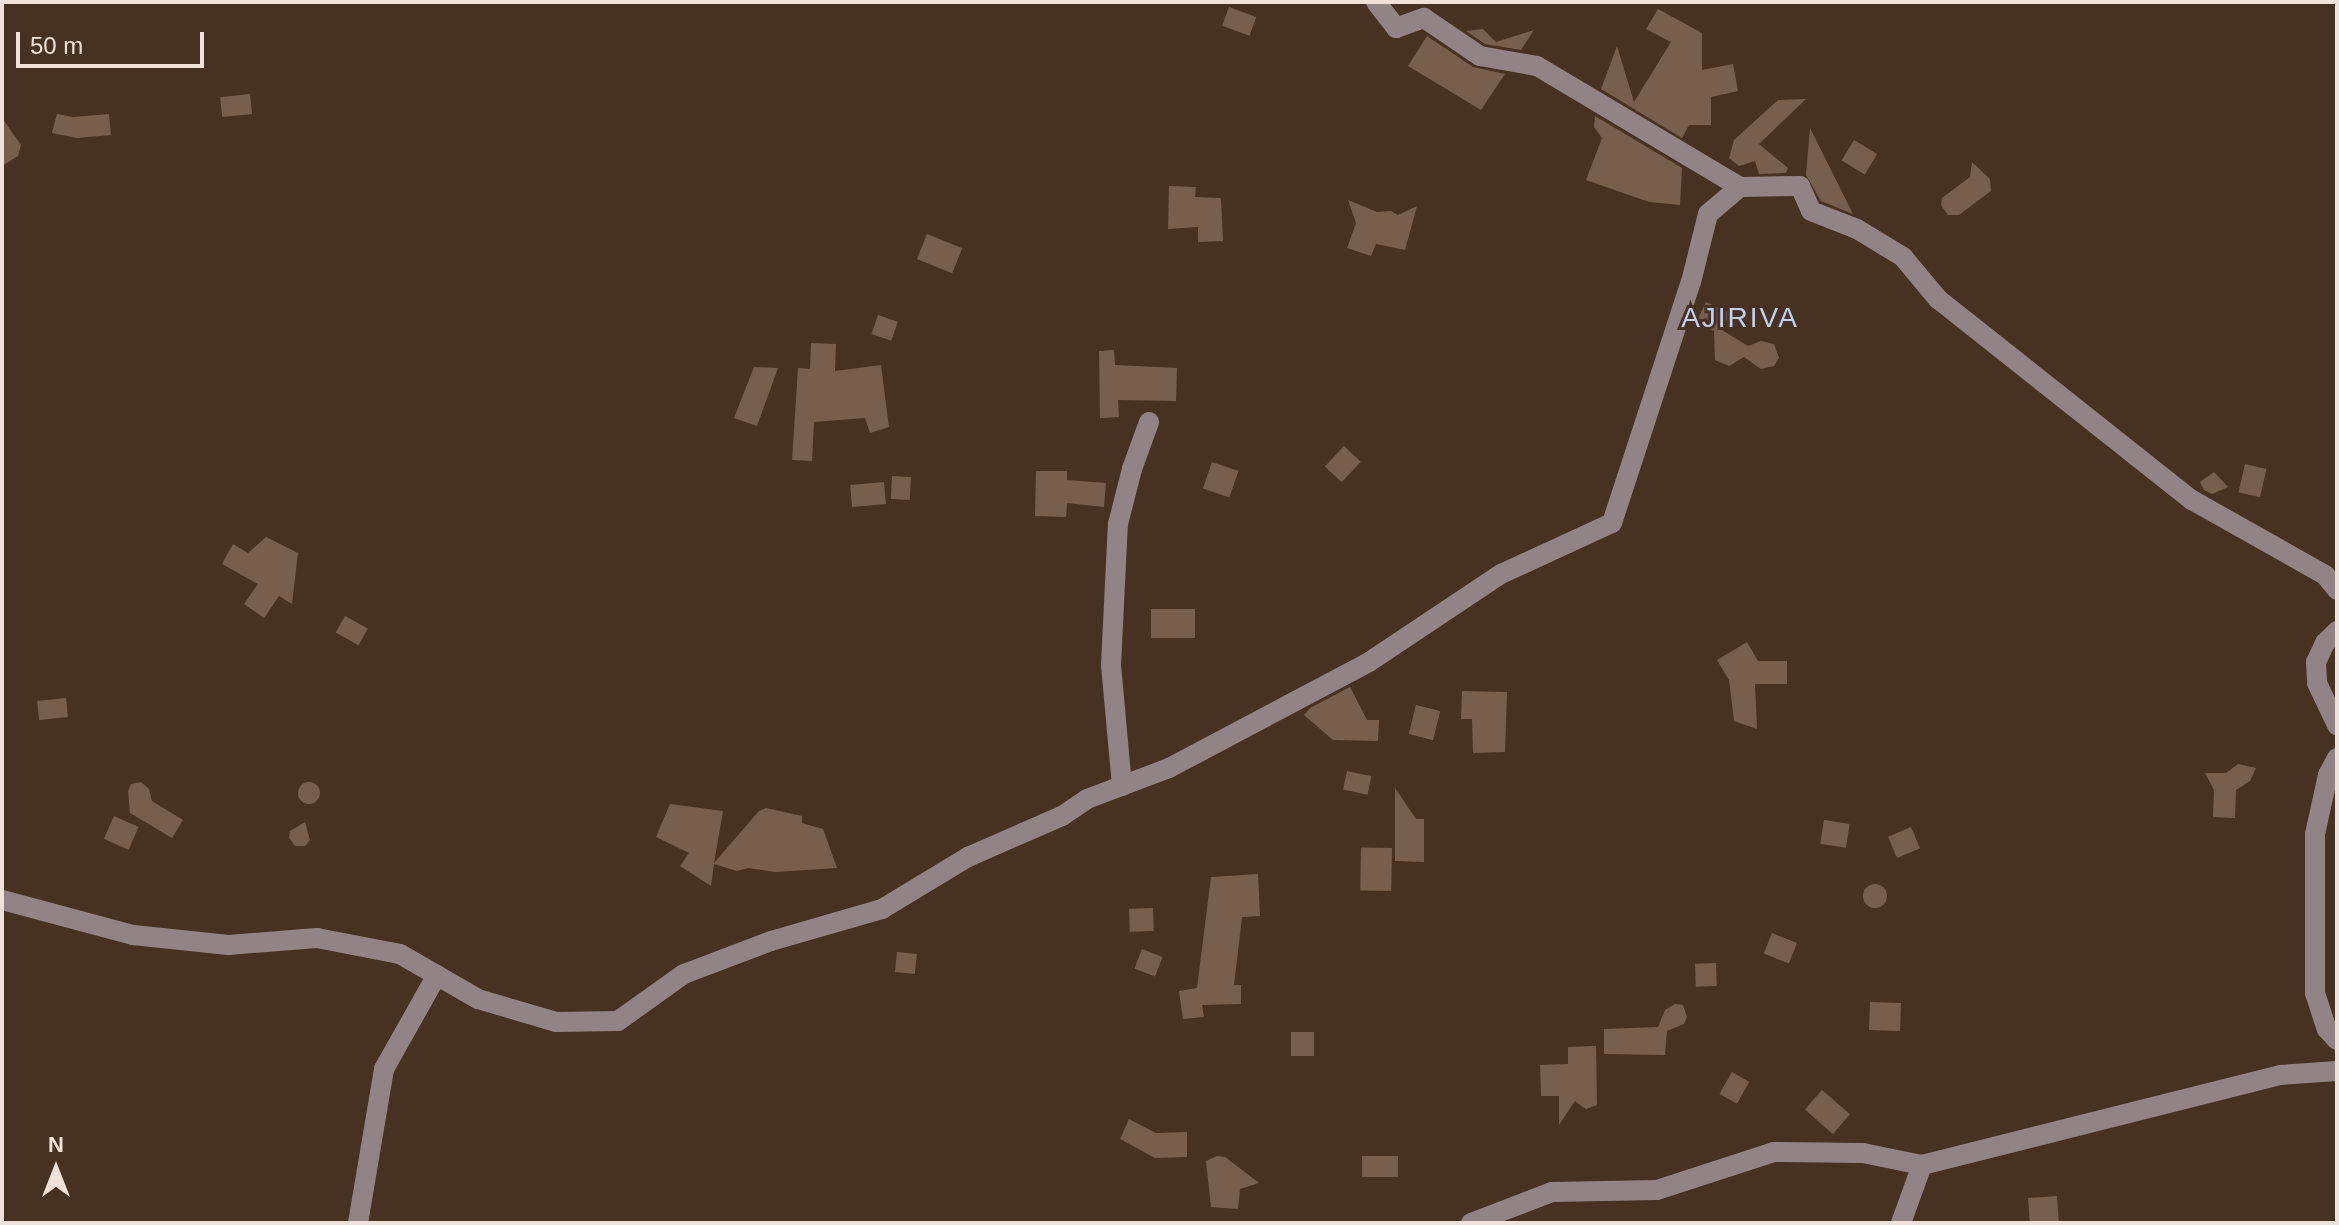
<!DOCTYPE html>
<html>
<head>
<meta charset="utf-8">
<style>
	body { margin:0 }
	#map { position:relative; width:2339px; height:1225px; overflow:hidden; background:#473221; font-family:Helvetica,sans-serif }
	div>[style] { position:absolute }
	[style*='--x'] { left:calc(var(--x)*1px); top:calc(var(--y)*1px); width:calc(var(--w)*1px); rotate:calc(var(--a)*1deg) }
	.building>* { inset:0; background:#775f4d; transform-origin:0 0 }
	.round { border-radius:50% }
	.minor>* { height:20px; margin:-10px; padding:0 10px; transform-origin:10px; border-radius:10px; background:#928486 }
	span { translate:-50% -50%; white-space:nowrap; text-align:center; line-height:1.15; -webkit-text-stroke:6px #473221; paint-order:stroke }
	.quarter-label { font-size:28px; color:#c0d0f9; letter-spacing:2px }
	.frame { position:absolute; inset:0; border:4px solid #f0e2d8; pointer-events:none }
	.north { position:absolute; left:16px; top:1129px; width:80px; height:80px; -webkit-text-stroke:6px #473221; paint-order:stroke; rotate:0deg; font-size:22px; font-weight:700; line-height:32px; text-align:center; color:#f0e2d8 }
	.north::after { content:''; display:block; margin:auto; width:28px; height:36px; background:#f0e2d8; clip-path:polygon(50% 0,100% 100%,50% 72%,0 100%) }
	.scale { position:absolute; left:16px; top:32px; width:188px; height:36px; box-sizing:border-box; border:4px solid #f0e2d8; border-top:0; padding-left:10px; font-size:24px; line-height:28px; white-space:nowrap; color:#f0e2d8; -webkit-text-stroke:6px #473221; paint-order:stroke }
</style>
</head>
<body>
<div id="map">
	<div class="building">
		<div style="left:1229px;top:7px;width:29px;height:20px;rotate:20deg"></div>
		<div style="clip-path:polygon(1658px 9px,1702px 33px,1702px 70px,1733px 64px,1738px 91px,1711px 97px,1711px 125px,1689px 125px,1682px 138px,1601px 89px,1617px 46px,1634px 102px,1671px 42px,1646px 29px)"></div>
		<div style="clip-path:polygon(1483px 29px,1496px 42px,1534px 30px,1521px 50px,1485px 44px,1466px 31px)"></div>
		<div style="clip-path:polygon(1427px 36px,1473px 67px,1505px 74px,1481px 110px,1408px 66px)"></div>
		<div style="left:250px;top:94px;width:20px;height:30px;rotate:84deg"></div>
		<div style="clip-path:polygon(1806px 99px,1759px 144px,1788px 168px,1786px 173px,1759px 174px,1755px 161px,1739px 166px,1729px 158px,1734px 140px,1778px 100px)"></div>
		<div style="clip-path:polygon(57px 114px,73px 117px,109px 114px,111px 135px,77px 138px,52px 133px)"></div>
		<div style="clip-path:polygon(1595px 116px,1682px 168px,1680px 205px,1649px 202px,1586px 180px,1602px 138px,1594px 127px)"></div>
		<div style="clip-path:polygon(2px 118px,21px 145px,18px 156px,2px 166px)"></div>
		<div style="clip-path:polygon(1810px 128px,1853px 214px,1821px 201px,1806px 175px)"></div>
		<div style="left:1854px;top:140px;width:27px;height:24px;rotate:31deg"></div>
		<div style="clip-path:polygon(1972px 162px,1990px 179px,1991px 191px,1959px 215px,1948px 215px,1941px 205px,1942px 198px,1970px 177px)"></div>
		<div style="clip-path:polygon(1169px 186px,1196px 187px,1195px 197px,1221px 198px,1223px 241px,1198px 242px,1198px 227px,1168px 229px)"></div>
		<div style="clip-path:polygon(1348px 200px,1377px 212px,1391px 211px,1398px 215px,1417px 206px,1405px 250px,1376px 244px,1371px 256px,1347px 248px,1356px 223px)"></div>
		<div style="left:927px;top:234px;width:38px;height:27px;rotate:22deg"></div>
		<div style="clip-path:polygon(1706px 302px,1730px 313px,1722px 330px,1748px 346px,1761px 341px,1774px 344px,1779px 358px,1774px 366px,1761px 369px,1744px 357px,1729px 366px,1715px 360px,1714px 331px,1696px 323px)"></div>
		<div style="left:878px;top:315px;width:21px;height:20px;rotate:19deg"></div>
		<div style="clip-path:polygon(811px 343px,836px 344px,835px 371px,881px 365px,889px 427px,870px 433px,865px 418px,814px 422px,812px 461px,792px 460px,798px 368px,810px 369px)"></div>
		<div style="clip-path:polygon(1114px 350px,1115px 365px,1177px 368px,1176px 401px,1118px 400px,1119px 417px,1100px 418px,1099px 351px)"></div>
		<div style="clip-path:polygon(754px 367px,778px 368px,757px 426px,734px 418px)"></div>
		<div style="left:1344px;top:446px;width:23px;height:28px;rotate:43deg"></div>
		<div style="left:1212px;top:462px;width:28px;height:28px;rotate:19deg"></div>
		<div style="left:2245px;top:464px;width:22px;height:29px;rotate:13deg"></div>
		<div style="clip-path:polygon(1036px 471px,1067px 471px,1067px 480px,1106px 483px,1104px 507px,1067px 503px,1066px 517px,1035px 516px)"></div>
		<div style="clip-path:polygon(2214px 472px,2228px 487px,2212px 494px,2204px 490px,2200px 482px)"></div>
		<div style="left:892px;top:476px;width:19px;height:23px;rotate:3deg"></div>
		<div style="left:884px;top:482px;width:22px;height:34px;rotate:85deg"></div>
		<div style="clip-path:polygon(266px 537px,298px 553px,292px 604px,279px 596px,264px 618px,244px 604px,258px 584px,222px 564px,233px 544px,248px 553px)"></div>
		<div style="left:1151px;top:609px;width:44px;height:29px"></div>
		<div style="left:345px;top:616px;width:26px;height:19px;rotate:29deg"></div>
		<div style="clip-path:polygon(1747px 642px,1758px 661px,1787px 661px,1787px 684px,1755px 684px,1757px 729px,1734px 721px,1729px 680px,1717px 660px)"></div>
		<div style="clip-path:polygon(1350px 687px,1367px 720px,1379px 720px,1378px 741px,1333px 740px,1304px 715px,1310px 708px)"></div>
		<div style="clip-path:polygon(1462px 691px,1507px 692px,1505px 752px,1473px 753px,1472px 719px,1461px 719px)"></div>
		<div style="left:66px;top:698px;width:19px;height:29px;rotate:84deg"></div>
		<div style="left:1416px;top:705px;width:25px;height:30px;rotate:14deg"></div>
		<div style="clip-path:polygon(2238px 764px,2256px 768px,2250px 781px,2236px 790px,2235px 818px,2213px 817px,2214px 790px,2205px 773px,2226px 773px)"></div>
		<div style="left:1347px;top:771px;width:25px;height:19px;rotate:12deg"></div>
		<div class="round" style="left:298px;top:782px;width:22px;height:22px"></div>
		<div style="clip-path:polygon(141px 782px,149px 789px,152px 801px,183px 820px,172px 838px,130px 813px,128px 791px,131px 784px)"></div>
		<div style="clip-path:polygon(1395px 788px,1416px 819px,1424px 819px,1424px 862px,1395px 861px)"></div>
		<div style="clip-path:polygon(670px 804px,723px 811px,714px 863px,759px 811px,766px 808px,802px 816px,802px 823px,823px 829px,837px 868px,775px 872px,748px 868px,737px 871px,714px 864px,711px 886px,680px 866px,689px 853px,656px 837px)"></div>
		<div style="left:114px;top:816px;width:27px;height:25px;rotate:24deg"></div>
		<div style="left:1824px;top:820px;width:26px;height:24px;rotate:9deg"></div>
		<div style="clip-path:polygon(305px 822px,310px 840px,305px 846px,295px 846px,289px 838px,290px 831px)"></div>
		<div style="left:1911px;top:827px;width:23px;height:25px;rotate:67deg"></div>
		<div style="left:1392px;top:848px;width:43px;height:31px;rotate:91deg"></div>
		<div style="clip-path:polygon(1258px 874px,1260px 916px,1242px 917px,1234px 985px,1241px 985px,1241px 1004px,1202px 1005px,1204px 1017px,1183px 1019px,1179px 991px,1197px 988px,1211px 877px)"></div>
		<div class="round" style="left:1863px;top:884px;width:24px;height:24px"></div>
		<div style="left:1153px;top:908px;width:23px;height:24px;rotate:88deg"></div>
		<div style="left:1772px;top:933px;width:27px;height:22px;rotate:22deg"></div>
		<div style="left:1142px;top:949px;width:22px;height:21px;rotate:21deg"></div>
		<div style="left:897px;top:952px;width:20px;height:20px;rotate:6deg"></div>
		<div style="left:1716px;top:963px;width:23px;height:21px;rotate:88deg"></div>
		<div style="left:1870px;top:1002px;width:31px;height:28px;rotate:2deg"></div>
		<div style="clip-path:polygon(1675px 1004px,1683px 1005px,1687px 1017px,1684px 1024px,1667px 1031px,1665px 1055px,1604px 1054px,1604px 1029px,1658px 1027px,1665px 1010px)"></div>
		<div style="left:1314px;top:1032px;width:24px;height:23px;rotate:90deg"></div>
		<div style="clip-path:polygon(1596px 1046px,1597px 1105px,1586px 1109px,1575px 1101px,1559px 1125px,1559px 1096px,1541px 1096px,1540px 1065px,1568px 1064px,1568px 1047px)"></div>
		<div style="left:1732px;top:1072px;width:20px;height:25px;rotate:30deg"></div>
		<div style="left:1822px;top:1090px;width:37px;height:26px;rotate:41deg"></div>
		<div style="clip-path:polygon(1129px 1119px,1156px 1133px,1187px 1132px,1187px 1157px,1155px 1158px,1120px 1139px)"></div>
		<div style="clip-path:polygon(1217px 1156px,1225px 1157px,1259px 1183px,1240px 1189px,1238px 1209px,1211px 1207px,1206px 1161px)"></div>
		<div style="left:1362px;top:1156px;width:36px;height:21px"></div>
		<div style="left:2057px;top:1196px;width:27px;height:29px;rotate:86deg"></div>
	</div>
	<div class="minor">
		<div style="--x:1376;--y:2;--w:33;--a:52"></div>
		<div style="--x:1396;--y:28;--w:30;--a:-20"></div>
		<div style="--x:1424;--y:18;--w:68;--a:34.2"></div>
		<div style="--x:1480;--y:56;--w:58;--a:10"></div>
		<div style="--x:1537;--y:66;--w:236;--a:30.8"></div>
		<div style="--x:1740;--y:187;--w:60;--a:-1"></div>
		<div style="--x:1800;--y:186;--w:27;--a:66"></div>
		<div style="--x:1811;--y:211;--w:49;--a:21.4"></div>
		<div style="--x:1857;--y:229;--w:54;--a:31.3"></div>
		<div style="--x:1903;--y:257;--w:55;--a:50.2"></div>
		<div style="--x:1938;--y:299;--w:324;--a:38.4"></div>
		<div style="--x:2192;--y:500;--w:153;--a:29.4"></div>
		<div style="--x:2325;--y:575;--w:19;--a:51"></div>
		<div style="--x:2337;--y:631;--w:17;--a:135"></div>
		<div style="--x:2325;--y:643;--w:21;--a:115"></div>
		<div style="--x:2316;--y:662;--w:21;--a:87"></div>
		<div style="--x:2317;--y:683;--w:47;--a:64.5"></div>
		<div style="--x:2337;--y:758;--w:19;--a:118"></div>
		<div style="--x:2328;--y:775;--w:60;--a:102.4"></div>
		<div style="--x:2315;--y:834;--w:159;--a:90"></div>
		<div style="--x:2315;--y:993;--w:38;--a:72"></div>
		<div style="--x:2327;--y:1029;--w:15;--a:48"></div>
		<div style="--x:1122;--y:786;--w:121;--a:-95.2"></div>
		<div style="--x:1111;--y:665;--w:141;--a:-87.2"></div>
		<div style="--x:1118;--y:524;--w:57;--a:-75.7"></div>
		<div style="--x:1132;--y:469;--w:50;--a:-70.1"></div>
		<div style="--x:2;--y:900;--w:136;--a:15"></div>
		<div style="--x:133;--y:935;--w:96;--a:6"></div>
		<div style="--x:228;--y:945;--w:89;--a:-4.5"></div>
		<div style="--x:317;--y:938;--w:85;--a:10.9"></div>
		<div style="--x:400;--y:954;--w:90;--a:30"></div>
		<div style="--x:478;--y:999;--w:81;--a:16.4"></div>
		<div style="--x:556;--y:1022;--w:62;--a:-0.9"></div>
		<div style="--x:618;--y:1021;--w:81;--a:-35.5"></div>
		<div style="--x:684;--y:974;--w:93;--a:-20.8"></div>
		<div style="--x:771;--y:941;--w:116;--a:-16.1"></div>
		<div style="--x:882;--y:909;--w:100;--a:-31.2"></div>
		<div style="--x:968;--y:857;--w:103;--a:-23.6"></div>
		<div style="--x:1062;--y:816;--w:30;--a:-34"></div>
		<div style="--x:1087;--y:799;--w:88;--a:-20.7"></div>
		<div style="--x:1169;--y:768;--w:226;--a:-27.9"></div>
		<div style="--x:1369;--y:662;--w:159;--a:-33.7"></div>
		<div style="--x:1501;--y:574;--w:122;--a:-24.7"></div>
		<div style="--x:1612;--y:523;--w:254;--a:-71.9"></div>
		<div style="--x:1691;--y:282;--w:70;--a:-76"></div>
		<div style="--x:1708;--y:214;--w:42;--a:-40.2"></div>
		<div style="--x:358;--y:1223;--w:156;--a:-80.4"></div>
		<div style="--x:384;--y:1069;--w:108;--a:-60.6"></div>
		<div style="--x:1471;--y:1223;--w:87;--a:-20.9"></div>
		<div style="--x:1552;--y:1192;--w:105;--a:-1.1"></div>
		<div style="--x:1657;--y:1190;--w:123;--a:-18"></div>
		<div style="--x:1774;--y:1152;--w:89;--a:0.6"></div>
		<div style="--x:1863;--y:1153;--w:60;--a:11.5"></div>
		<div style="--x:1922;--y:1165;--w:369;--a:-14.1"></div>
		<div style="--x:2280;--y:1075;--w:57;--a:-4"></div>
		<div style="--x:1901;--y:1223;--w:62;--a:-70.1"></div>
	</div>
	<div class="quarter-label">
		<span style="left:1740px;top:318px">AJIRIVA</span>
	</div>
	<div class="frame"></div>
	<div class="north">N</div>
	<div class="scale">50 m</div>
</div>
</body>
</html>
